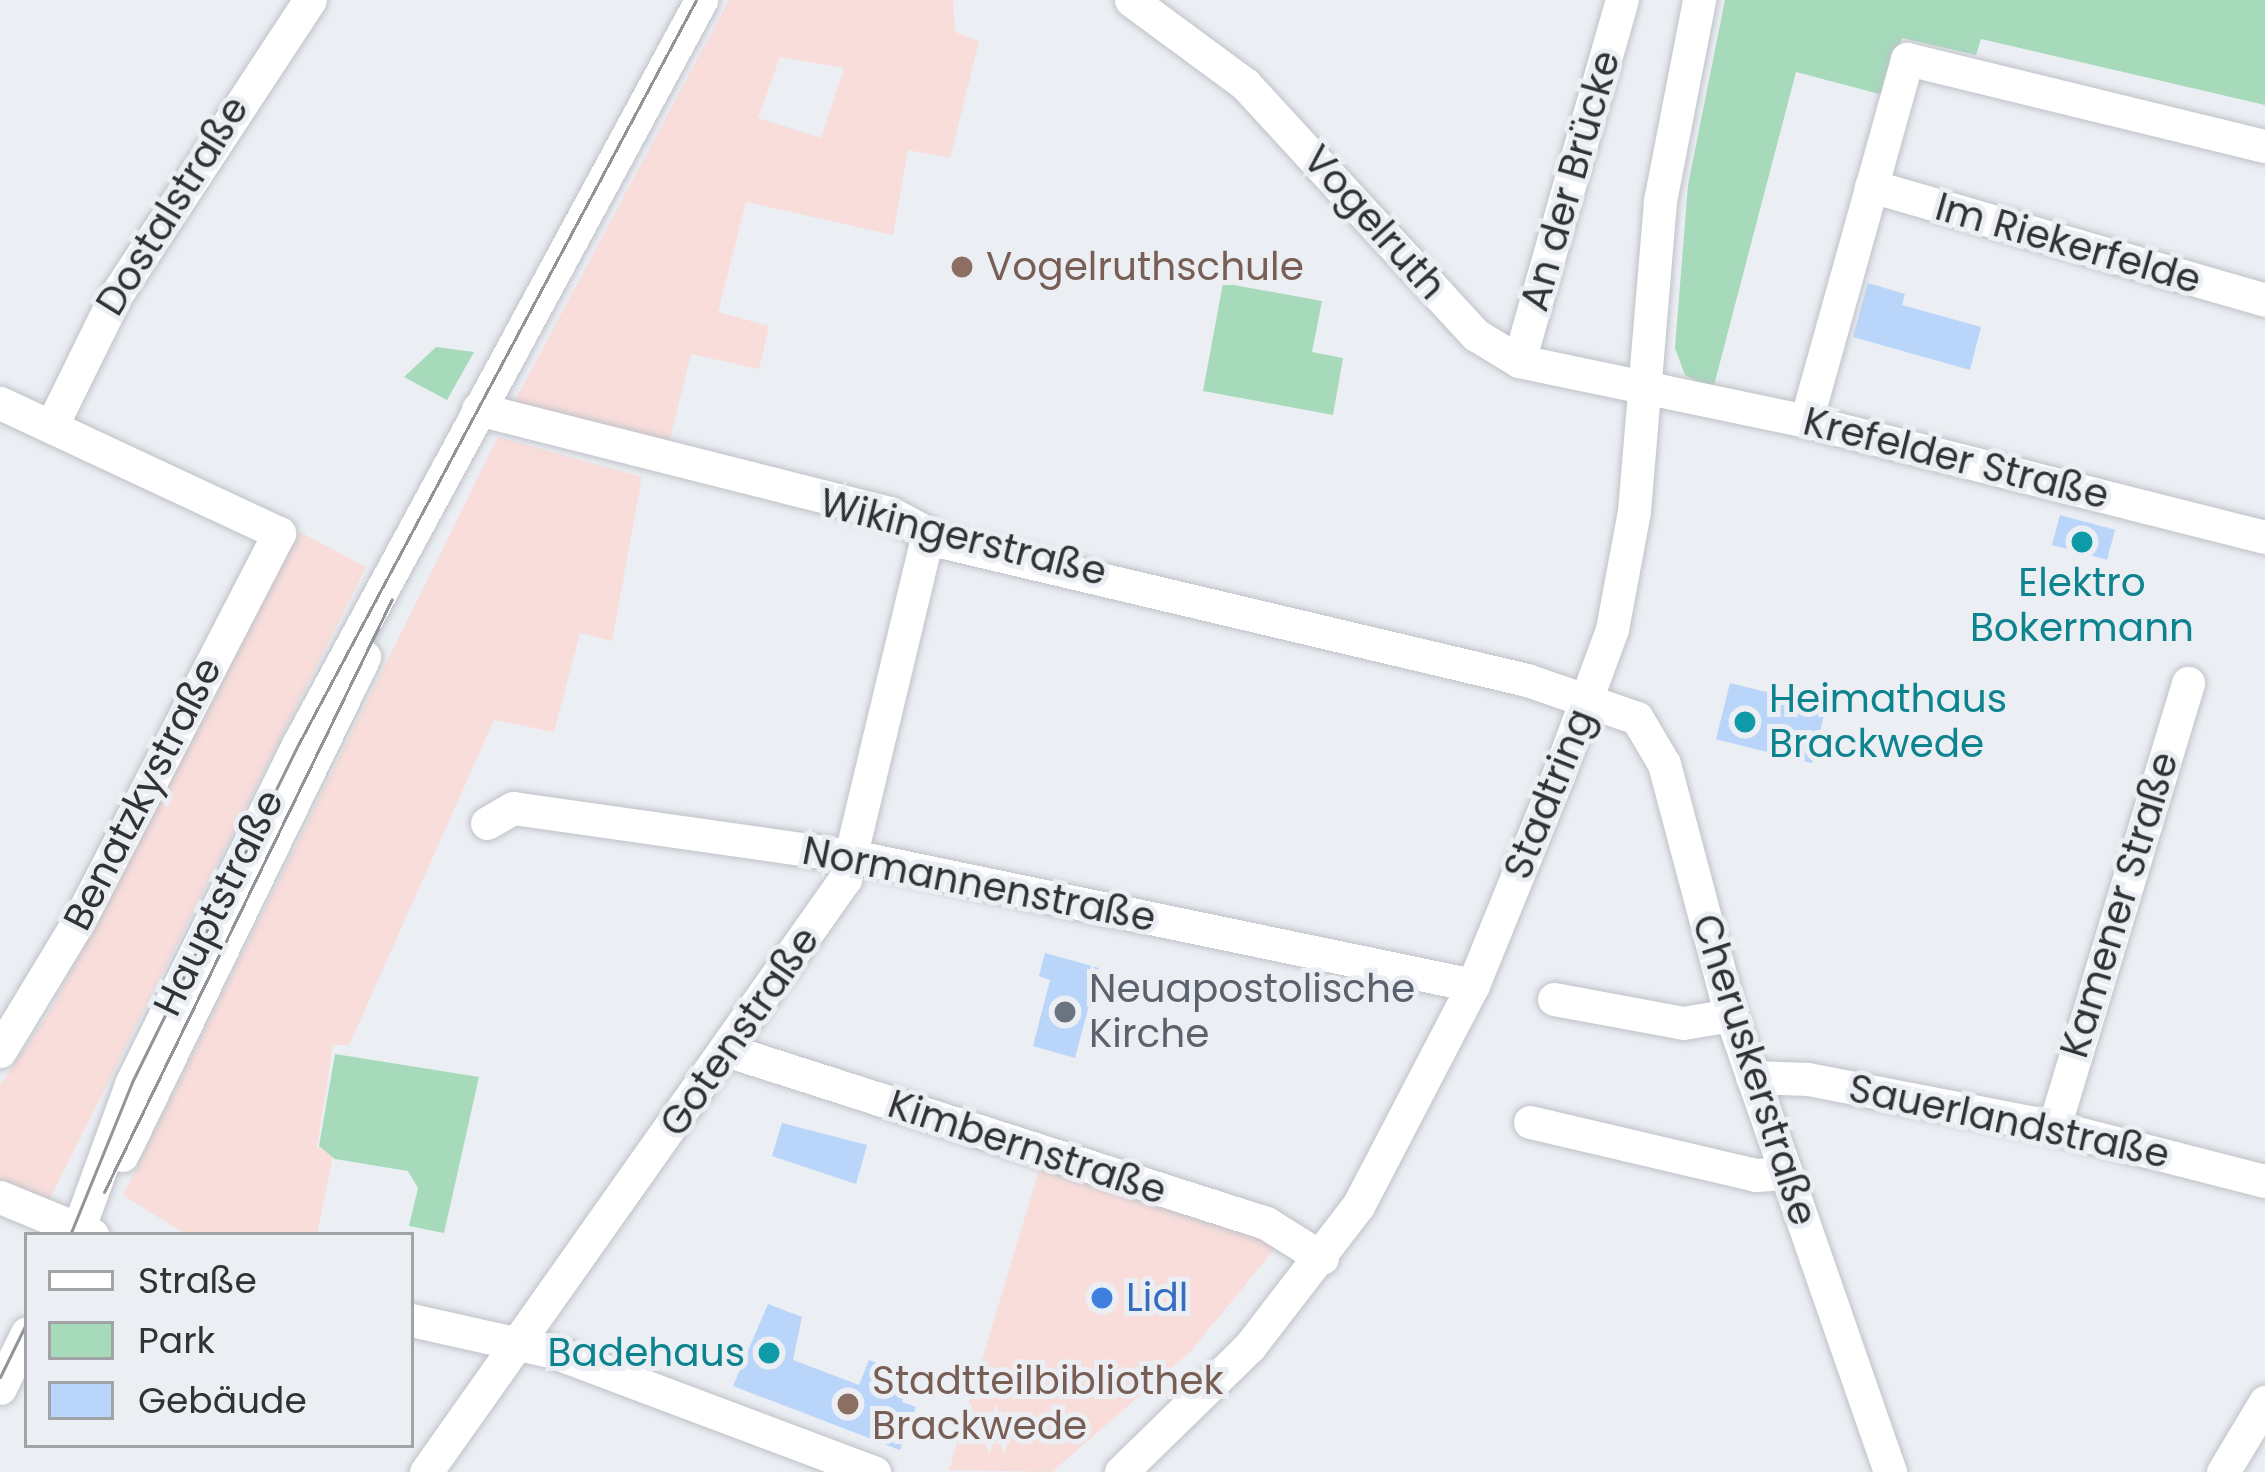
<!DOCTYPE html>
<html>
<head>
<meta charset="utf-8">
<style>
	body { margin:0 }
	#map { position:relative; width:2265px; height:1472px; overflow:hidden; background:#ebeef3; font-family:Poppins,sans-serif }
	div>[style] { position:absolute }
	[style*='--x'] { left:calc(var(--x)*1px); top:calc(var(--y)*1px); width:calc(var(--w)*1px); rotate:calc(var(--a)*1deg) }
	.commercial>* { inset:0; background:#f8dddb }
	.green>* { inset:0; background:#a6dabb }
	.building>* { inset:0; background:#b9d5f9; transform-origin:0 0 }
	.roads { filter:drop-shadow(0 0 3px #bfc2c7) drop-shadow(0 0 3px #bfc2c7) }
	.minor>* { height:33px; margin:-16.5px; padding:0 16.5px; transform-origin:16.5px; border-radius:16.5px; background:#fff }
	.tram>* { height:3px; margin:-1.5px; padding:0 1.5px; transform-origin:1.5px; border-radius:1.5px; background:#929498 }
	.dots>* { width:33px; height:33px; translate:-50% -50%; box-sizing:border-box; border:6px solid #ebeef3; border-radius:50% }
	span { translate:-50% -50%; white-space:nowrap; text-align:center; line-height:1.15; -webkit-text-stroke:10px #ebeef3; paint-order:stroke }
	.street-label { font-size:39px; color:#313234 }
	.education-label { font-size:39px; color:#785e54 }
	.left { translate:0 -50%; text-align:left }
	.culture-label { font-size:39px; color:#0d838f }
	.right { translate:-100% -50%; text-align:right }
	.worship-label { font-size:39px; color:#5b616d }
	.shop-label { font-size:39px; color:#366cbe }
	.legend { position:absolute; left:24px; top:1232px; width:390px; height:216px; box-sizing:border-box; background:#ebeef3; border:3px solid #a1a3a7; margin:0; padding:15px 21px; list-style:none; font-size:36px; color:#313234 }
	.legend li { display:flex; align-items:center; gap:24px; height:60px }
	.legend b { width:60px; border:3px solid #a1a3a7 }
</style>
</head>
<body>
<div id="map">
	<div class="commercial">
		<div style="clip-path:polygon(evenodd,729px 0,953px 0,955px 32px,979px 41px,950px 158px,908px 150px,893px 235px,746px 202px,718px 312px,769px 326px,759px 369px,691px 354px,668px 447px,512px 406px,729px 0,780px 57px,844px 68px,821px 138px,758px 118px,780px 57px)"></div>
		<div style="clip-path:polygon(498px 437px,642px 477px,612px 641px,580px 633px,554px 732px,494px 720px,349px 1045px,333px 1045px,317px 1147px,334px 1152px,317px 1235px,187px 1235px,123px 1195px)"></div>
		<div style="clip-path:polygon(300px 532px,366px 567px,47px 1204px,0 1181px,0 1085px,50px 1011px)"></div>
		<div style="clip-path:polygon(1040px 1167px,1281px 1241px,1191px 1351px,1052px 1472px,949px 1470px)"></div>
	</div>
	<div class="green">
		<div style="clip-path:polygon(1725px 0,2265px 0,2265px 105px,1981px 39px,1976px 55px,1902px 38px,1887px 96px,1796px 72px,1713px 389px,1685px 375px,1675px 348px,1688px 185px)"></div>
		<div style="clip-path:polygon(1223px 283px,1322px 301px,1312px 352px,1343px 358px,1333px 415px,1203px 391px)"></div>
		<div style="clip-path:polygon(436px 347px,474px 352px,447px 400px,404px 377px)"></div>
		<div style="clip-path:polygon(335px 1054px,479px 1077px,444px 1233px,409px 1226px,418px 1188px,408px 1171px,335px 1159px,319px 1146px)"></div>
	</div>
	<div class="building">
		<div style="clip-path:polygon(1868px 283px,1905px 294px,1902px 305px,1981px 327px,1970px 370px,1853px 337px)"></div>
		<div style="left:2060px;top:515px;width:57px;height:31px;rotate:15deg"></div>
		<div style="left:1730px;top:683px;width:99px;height:58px;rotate:14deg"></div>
		<div style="clip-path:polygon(1045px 953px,1099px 968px,1075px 1058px,1033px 1046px,1050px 980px,1039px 976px)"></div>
		<div style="clip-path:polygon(782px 1123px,867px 1145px,856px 1184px,772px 1156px)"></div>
		<div style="clip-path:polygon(768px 1304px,802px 1317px,793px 1360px,859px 1385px,869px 1360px,912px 1376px,902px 1402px,916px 1407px,900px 1450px,733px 1386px)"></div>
	</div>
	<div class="roads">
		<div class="minor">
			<div style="--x:1131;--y:0;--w:142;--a:36.4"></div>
			<div style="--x:1245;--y:84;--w:341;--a:47.4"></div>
			<div style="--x:1476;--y:335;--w:50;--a:31.2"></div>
			<div style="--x:1519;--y:361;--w:293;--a:11.8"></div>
			<div style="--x:1806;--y:421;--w:473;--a:14.2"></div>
			<div style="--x:1871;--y:186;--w:410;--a:16.1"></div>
			<div style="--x:1519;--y:361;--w:375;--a:-74.1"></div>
			<div style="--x:0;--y:403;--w:308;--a:25"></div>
			<div style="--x:279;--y:533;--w:438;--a:117.3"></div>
			<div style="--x:78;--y:922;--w:151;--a:121.2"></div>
			<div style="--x:478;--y:409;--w:425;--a:14.2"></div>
			<div style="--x:890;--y:513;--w:61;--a:28.2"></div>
			<div style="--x:944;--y:542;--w:599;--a:13.32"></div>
			<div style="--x:1527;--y:680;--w:116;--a:19.1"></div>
			<div style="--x:1637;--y:718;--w:53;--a:59.6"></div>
			<div style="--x:1664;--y:764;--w:260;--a:75.1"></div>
			<div style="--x:1731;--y:1015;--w:484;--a:70.8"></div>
			<div style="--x:1806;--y:421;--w:376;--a:-74.4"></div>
			<div style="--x:1907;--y:59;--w:368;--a:13.7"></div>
			<div style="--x:53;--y:423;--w:143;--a:-63.8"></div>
			<div style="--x:116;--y:295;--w:353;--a:-56.7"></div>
			<div style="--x:487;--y:823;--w:30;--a:-30"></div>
			<div style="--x:513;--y:808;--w:342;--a:8.1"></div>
			<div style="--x:852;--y:856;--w:634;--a:11.74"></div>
			<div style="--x:1554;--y:999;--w:131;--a:10.5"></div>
			<div style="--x:1683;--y:1023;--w:49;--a:-9.5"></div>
			<div style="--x:726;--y:1050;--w:567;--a:17.76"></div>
			<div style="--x:1266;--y:1223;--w:66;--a:32"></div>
			<div style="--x:1752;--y:1077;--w:56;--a:2"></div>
			<div style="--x:1808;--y:1079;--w:251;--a:11"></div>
			<div style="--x:2054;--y:1127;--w:218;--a:14.4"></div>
			<div style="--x:1530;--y:1122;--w:232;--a:13.2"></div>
			<div style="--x:1756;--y:1175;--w:29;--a:-4"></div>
			<div style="--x:2054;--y:1127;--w:464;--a:-73.2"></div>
			<div style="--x:122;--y:1155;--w:554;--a:-64.08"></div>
			<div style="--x:0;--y:1197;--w:100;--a:22.4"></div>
			<div style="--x:78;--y:1230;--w:158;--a:-70"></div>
			<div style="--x:132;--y:1082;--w:378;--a:-63.8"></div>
			<div style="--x:299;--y:743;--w:845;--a:-61.58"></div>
			<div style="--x:411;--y:1320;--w:147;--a:12.6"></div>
			<div style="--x:554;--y:1352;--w:342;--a:20.6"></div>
			<div style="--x:0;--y:1388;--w:61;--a:-63.9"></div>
			<div style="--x:426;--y:1472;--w:726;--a:-54.76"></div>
			<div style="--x:845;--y:879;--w:355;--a:-76.5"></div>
			<div style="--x:1121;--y:1472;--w:180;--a:-44.3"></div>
			<div style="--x:1250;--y:1346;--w:177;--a:-52.4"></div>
			<div style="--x:1358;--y:1206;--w:249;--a:-62.5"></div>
			<div style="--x:1473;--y:985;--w:226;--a:-67.9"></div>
			<div style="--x:1558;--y:776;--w:157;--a:-69.8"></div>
			<div style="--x:1612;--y:629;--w:120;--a:-79.4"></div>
			<div style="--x:1634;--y:511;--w:311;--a:-85.2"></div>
			<div style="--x:1660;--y:201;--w:205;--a:-79"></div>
			<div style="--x:2223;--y:1472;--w:82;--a:-59"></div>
		</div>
	</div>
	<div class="tram">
		<div style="--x:104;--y:1192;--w:659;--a:-64.1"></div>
		<div style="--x:70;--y:1235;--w:165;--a:-67.9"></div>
		<div style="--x:132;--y:1082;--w:378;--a:-63.8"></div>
		<div style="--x:299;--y:743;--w:842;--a:-61.88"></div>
		<div style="--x:0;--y:1377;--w:61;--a:-63.9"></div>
	</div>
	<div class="dots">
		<div style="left:962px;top:267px;background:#8d6e63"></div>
		<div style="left:2082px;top:542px;background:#0f9aa8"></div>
		<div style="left:1745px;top:722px;background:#0f9aa8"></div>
		<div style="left:1065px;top:1012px;background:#6b7280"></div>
		<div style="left:1102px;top:1298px;background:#3f7fe0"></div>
		<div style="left:769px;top:1353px;background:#0f9aa8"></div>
		<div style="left:848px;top:1404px;background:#8d6e63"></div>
	</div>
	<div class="street-label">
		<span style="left:1571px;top:181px;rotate:-74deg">An der Brücke</span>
		<span style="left:173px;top:206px;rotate:-58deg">Dostalstraße</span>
		<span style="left:1374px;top:223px;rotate:48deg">Vogelruth</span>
		<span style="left:2068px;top:244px;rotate:16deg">Im Riekerfelde</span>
		<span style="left:1956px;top:459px;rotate:14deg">Krefelder Straße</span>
		<span style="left:963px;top:538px;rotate:14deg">Wikingerstraße</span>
		<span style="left:143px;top:794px;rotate:-63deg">Benatzkystraße</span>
		<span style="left:1550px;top:794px;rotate:-68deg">Stadtring</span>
		<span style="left:979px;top:885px;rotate:11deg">Normannenstraße</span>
		<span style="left:219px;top:903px;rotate:-64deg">Hauptstraße</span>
		<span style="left:2120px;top:905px;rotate:-73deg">Kamener Straße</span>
		<span style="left:740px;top:1032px;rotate:-55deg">Gotenstraße</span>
		<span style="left:1754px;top:1070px;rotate:72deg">Cheruskerstraße</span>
		<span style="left:2009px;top:1122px;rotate:12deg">Sauerlandstraße</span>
		<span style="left:1027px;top:1148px;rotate:18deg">Kimbernstraße</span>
	</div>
	<div class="education-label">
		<span class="left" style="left:986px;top:267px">Vogelruthschule</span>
		<span class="left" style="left:872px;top:1404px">Stadtteilbibliothek<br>Brackwede</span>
	</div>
	<div class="culture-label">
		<span style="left:2082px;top:606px">Elektro<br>Bokermann</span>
		<span class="left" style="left:1769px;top:722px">Heimathaus<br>Brackwede</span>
		<span class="right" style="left:745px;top:1353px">Badehaus</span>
	</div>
	<div class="worship-label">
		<span class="left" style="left:1089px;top:1012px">Neuapostolische<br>Kirche</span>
	</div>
	<div class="shop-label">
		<span class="left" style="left:1126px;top:1298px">Lidl</span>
	</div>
	<ul class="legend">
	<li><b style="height:15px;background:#fff"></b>Straße</li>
	<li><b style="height:33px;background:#a6dabb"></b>Park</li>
	<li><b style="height:33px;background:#b9d5f9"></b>Gebäude</li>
	</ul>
</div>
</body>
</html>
